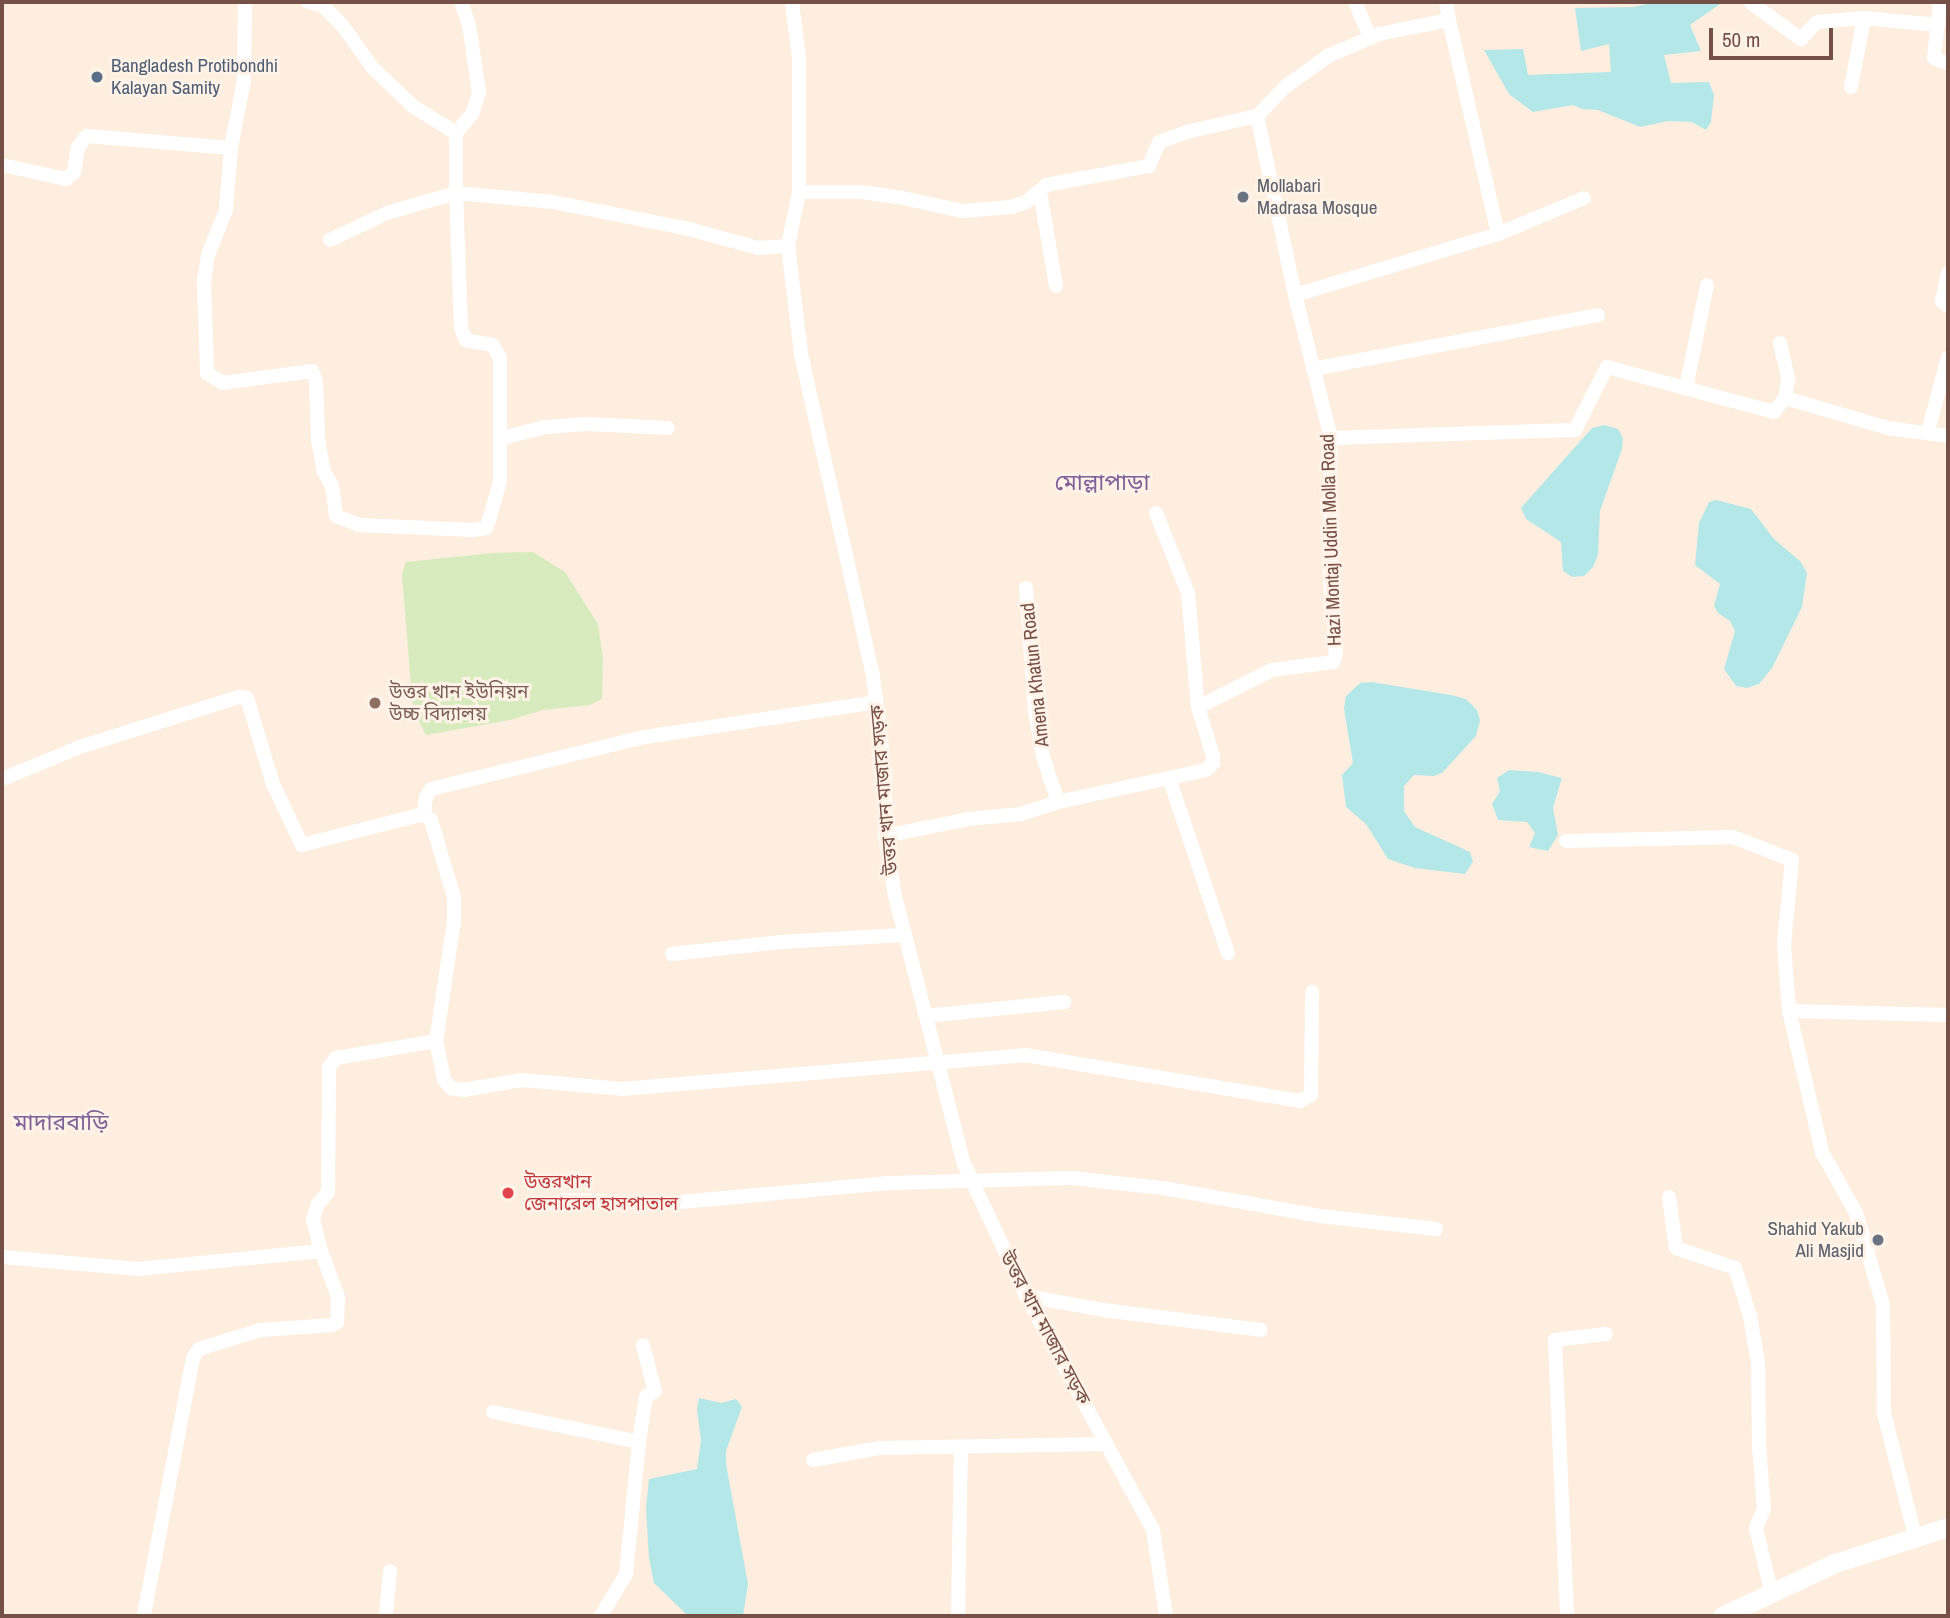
<!DOCTYPE html>
<html>
<head>
<meta charset="utf-8">
<style>
	body { margin:0 }
	#map { position:relative; width:1950px; height:1618px; overflow:hidden; background:#fdeee0; font-family:"Archivo Narrow","Noto Sans Bengali",sans-serif }
	div>[style] { position:absolute }
	[style*='--x'] { left:calc(var(--x)*1px); top:calc(var(--y)*1px); width:calc(var(--w)*1px); rotate:calc(var(--a)*1deg) }
	.green>* { inset:0; background:#d7ebbe }
	.water>* { inset:0; background:#b4e7e7 }
	.minor>* { height:14px; margin:-7px; padding:0 7px; transform-origin:7px; border-radius:7px; background:#fff }
	.secondary>* { height:19px; margin:-9.5px; padding:0 9.5px; transform-origin:9.5px; border-radius:9.5px; background:#fff }
	.dots>* { width:19px; height:19px; translate:-50% -50%; box-sizing:border-box; border:4px solid #fff2e7; border-radius:50% }
	span { translate:-50% -50%; white-space:nowrap; text-align:center; line-height:1.15; -webkit-text-stroke:6px #fff2e7; paint-order:stroke }
	.service-label { font-size:19px; color:#4e5e75 }
	.left { translate:0 -50%; text-align:left }
	.worship-label { font-size:19px; color:#5b616d }
	.right { translate:-100% -50%; text-align:right }
	.street-label { font-size:19px; color:#755046 }
	.education-label { font-size:19px; color:#785e54 }
	.health-label { font-size:19px; color:#be3a42 }
	.quarter-label { font-size:23px; color:#7e6199 }
	.frame { position:absolute; inset:0; border:4px solid #755046; pointer-events:none }
	.scale { position:absolute; left:1709px; top:28px; width:124px; height:32px; box-sizing:border-box; border:4px solid #755046; border-top:0; padding-left:9px; font-size:21px; line-height:24px; white-space:nowrap; color:#755046; -webkit-text-stroke:5px #fff2e7; paint-order:stroke }
</style>
</head>
<body>
<div id="map">
	<div class="green">
		<div style="clip-path:polygon(533px 552px,565px 572px,598px 624px,603px 658px,602px 699px,590px 705px,543px 710px,510px 720px,426px 735px,413px 710px,402px 574px,406px 562px,492px 553px)"></div>
	</div>
	<div class="water">
		<div style="clip-path:polygon(1656px 2px,1723px 2px,1690px 25px,1701px 51px,1664px 55px,1671px 83px,1709px 82px,1714px 95px,1711px 122px,1706px 130px,1692px 122px,1668px 121px,1640px 127px,1598px 110px,1582px 109px,1573px 105px,1533px 112px,1509px 94px,1484px 50px,1523px 49px,1528px 75px,1611px 72px,1609px 44px,1581px 51px,1575px 8px,1633px 7px)"></div>
		<div style="clip-path:polygon(1604px 425px,1618px 429px,1623px 438px,1622px 449px,1600px 511px,1598px 555px,1593px 567px,1584px 576px,1572px 577px,1563px 571px,1561px 542px,1526px 519px,1521px 508px,1592px 428px)"></div>
		<div style="clip-path:polygon(1716px 500px,1751px 509px,1774px 539px,1800px 561px,1807px 573px,1802px 607px,1772px 668px,1759px 684px,1747px 688px,1736px 686px,1724px 669px,1735px 631px,1730px 621px,1718px 613px,1714px 606px,1720px 584px,1695px 565px,1699px 523px,1709px 502px)"></div>
		<div style="clip-path:polygon(1371px 682px,1451px 695px,1466px 699px,1477px 710px,1480px 721px,1476px 736px,1442px 773px,1434px 776px,1414px 775px,1404px 786px,1404px 811px,1415px 827px,1470px 852px,1473px 862px,1465px 874px,1415px 868px,1388px 859px,1366px 824px,1346px 807px,1342px 775px,1353px 763px,1344px 709px,1346px 696px,1360px 683px)"></div>
		<div style="clip-path:polygon(1509px 770px,1538px 772px,1562px 778px,1553px 808px,1558px 835px,1548px 851px,1529px 847px,1535px 833px,1527px 822px,1498px 820px,1492px 804px,1500px 791px,1497px 778px)"></div>
		<div style="clip-path:polygon(699px 1398px,721px 1403px,736px 1399px,742px 1407px,726px 1451px,726px 1464px,748px 1584px,743px 1616px,684px 1616px,686px 1614px,654px 1583px,649px 1558px,646px 1509px,649px 1479px,697px 1469px,701px 1441px,697px 1409px)"></div>
	</div>
	<div class="minor">
		<div style="--x:245;--y:2;--w:78;--a:90.7"></div>
		<div style="--x:244;--y:80;--w:69;--a:100.8"></div>
		<div style="--x:231;--y:148;--w:62;--a:94.6"></div>
		<div style="--x:226;--y:210;--w:48;--a:111.8"></div>
		<div style="--x:208;--y:255;--w:26;--a:99"></div>
		<div style="--x:204;--y:281;--w:92;--a:88.1"></div>
		<div style="--x:207;--y:373;--w:19;--a:32"></div>
		<div style="--x:223;--y:383;--w:90;--a:-7.7"></div>
		<div style="--x:312;--y:371;--w:11;--a:68"></div>
		<div style="--x:316;--y:381;--w:58;--a:88"></div>
		<div style="--x:318;--y:439;--w:34;--a:80"></div>
		<div style="--x:324;--y:472;--w:16;--a:60"></div>
		<div style="--x:332;--y:486;--w:30;--a:82"></div>
		<div style="--x:336;--y:516;--w:25;--a:21"></div>
		<div style="--x:359;--y:525;--w:114;--a:2.5"></div>
		<div style="--x:473;--y:530;--w:13;--a:-9"></div>
		<div style="--x:486;--y:528;--w:9;--a:-69"></div>
		<div style="--x:489;--y:520;--w:40;--a:-74"></div>
		<div style="--x:500;--y:482;--w:124;--a:-90"></div>
		<div style="--x:500;--y:358;--w:15;--a:-118"></div>
		<div style="--x:493;--y:345;--w:27;--a:-170"></div>
		<div style="--x:466;--y:340;--w:13;--a:-113"></div>
		<div style="--x:461;--y:328;--w:135;--a:-92.1"></div>
		<div style="--x:456;--y:193;--w:97;--a:5.3"></div>
		<div style="--x:553;--y:202;--w:139;--a:11.2"></div>
		<div style="--x:689;--y:229;--w:72;--a:15.4"></div>
		<div style="--x:758;--y:248;--w:30;--a:-4"></div>
		<div style="--x:308;--y:2;--w:14;--a:12"></div>
		<div style="--x:322;--y:5;--w:28;--a:45"></div>
		<div style="--x:342;--y:25;--w:53;--a:54.2"></div>
		<div style="--x:373;--y:68;--w:57;--a:43.6"></div>
		<div style="--x:414;--y:107;--w:49;--a:31.8"></div>
		<div style="--x:456;--y:133;--w:60;--a:90"></div>
		<div style="--x:456;--y:193;--w:72;--a:163.8"></div>
		<div style="--x:387;--y:213;--w:63;--a:154.7"></div>
		<div style="--x:792;--y:2;--w:57;--a:83"></div>
		<div style="--x:799;--y:59;--w:133;--a:90"></div>
		<div style="--x:799;--y:192;--w:55;--a:101.5"></div>
		<div style="--x:788;--y:246;--w:109;--a:83.1"></div>
		<div style="--x:801;--y:354;--w:330;--a:77.4"></div>
		<div style="--x:873;--y:676;--w:96;--a:82.8"></div>
		<div style="--x:885;--y:771;--w:65;--a:90"></div>
		<div style="--x:885;--y:836;--w:61;--a:80.5"></div>
		<div style="--x:895;--y:896;--w:277;--a:75.6"></div>
		<div style="--x:964;--y:1164;--w:146;--a:64.8"></div>
		<div style="--x:1026;--y:1296;--w:266;--a:61.5"></div>
		<div style="--x:1153;--y:1530;--w:87;--a:81.4"></div>
		<div style="--x:1355;--y:2;--w:38;--a:67"></div>
		<div style="--x:1940;--y:2;--w:56;--a:96.1"></div>
		<div style="--x:1934;--y:58;--w:15;--a:23"></div>
		<div style="--x:1751;--y:3;--w:62;--a:35.8"></div>
		<div style="--x:1801;--y:39;--w:23;--a:-47"></div>
		<div style="--x:1817;--y:22;--w:47;--a:-4.9"></div>
		<div style="--x:1864;--y:18;--w:75;--a:5.3"></div>
		<div style="--x:1851;--y:87;--w:70;--a:-79.3"></div>
		<div style="--x:1257;--y:116;--w:40;--a:-46"></div>
		<div style="--x:1285;--y:87;--w:53;--a:-35.8"></div>
		<div style="--x:1328;--y:56;--w:56;--a:-23.3"></div>
		<div style="--x:1379;--y:34;--w:71;--a:-11.3"></div>
		<div style="--x:1449;--y:20;--w:18;--a:-99"></div>
		<div style="--x:456;--y:133;--w:25;--a:-50"></div>
		<div style="--x:472;--y:114;--w:23;--a:-72"></div>
		<div style="--x:479;--y:92;--w:68;--a:-98.5"></div>
		<div style="--x:469;--y:25;--w:24;--a:-109"></div>
		<div style="--x:2;--y:165;--w:66;--a:12.3"></div>
		<div style="--x:66;--y:179;--w:11;--a:-41"></div>
		<div style="--x:74;--y:172;--w:25;--a:-81"></div>
		<div style="--x:78;--y:147;--w:14;--a:-51"></div>
		<div style="--x:87;--y:136;--w:144;--a:4.8"></div>
		<div style="--x:799;--y:192;--w:62;--a:0"></div>
		<div style="--x:861;--y:192;--w:42;--a:8.1"></div>
		<div style="--x:903;--y:198;--w:60;--a:12.4"></div>
		<div style="--x:962;--y:211;--w:49;--a:-4.7"></div>
		<div style="--x:1011;--y:207;--w:16;--a:-18"></div>
		<div style="--x:1026;--y:202;--w:26;--a:-40"></div>
		<div style="--x:1046;--y:185;--w:105;--a:-10.5"></div>
		<div style="--x:1149;--y:166;--w:26;--a:-67"></div>
		<div style="--x:1159;--y:142;--w:29;--a:-20"></div>
		<div style="--x:1186;--y:132;--w:73;--a:-12.7"></div>
		<div style="--x:1257;--y:116;--w:183;--a:78"></div>
		<div style="--x:1295;--y:295;--w:147;--a:75.9"></div>
		<div style="--x:1331;--y:438;--w:144;--a:90.4"></div>
		<div style="--x:1330;--y:582;--w:71;--a:85.2"></div>
		<div style="--x:1336;--y:653;--w:9;--a:108"></div>
		<div style="--x:1333;--y:662;--w:62;--a:172.5"></div>
		<div style="--x:1272;--y:670;--w:83;--a:153.4"></div>
		<div style="--x:1198;--y:707;--w:51;--a:73"></div>
		<div style="--x:1213;--y:756;--w:7;--a:90"></div>
		<div style="--x:1213;--y:763;--w:10;--a:135"></div>
		<div style="--x:1206;--y:770;--w:151;--a:167.8"></div>
		<div style="--x:1058;--y:802;--w:39;--a:162"></div>
		<div style="--x:1021;--y:814;--w:52;--a:174.5"></div>
		<div style="--x:969;--y:819;--w:86;--a:168.6"></div>
		<div style="--x:1040;--y:192;--w:95;--a:80.3"></div>
		<div style="--x:1498;--y:234;--w:93;--a:-22.7"></div>
		<div style="--x:1948;--y:273;--w:29;--a:102"></div>
		<div style="--x:1942;--y:301;--w:8;--a:40"></div>
		<div style="--x:1295;--y:295;--w:212;--a:-16.7"></div>
		<div style="--x:1498;--y:234;--w:220;--a:-102.9"></div>
		<div style="--x:1780;--y:343;--w:37;--a:77"></div>
		<div style="--x:1788;--y:379;--w:19;--a:99"></div>
		<div style="--x:1313;--y:369;--w:290;--a:-10.7"></div>
		<div style="--x:1686;--y:388;--w:105;--a:-78.5"></div>
		<div style="--x:1928;--y:431;--w:76;--a:-74.7"></div>
		<div style="--x:502;--y:438;--w:44;--a:-14.3"></div>
		<div style="--x:545;--y:427;--w:42;--a:-4.1"></div>
		<div style="--x:587;--y:424;--w:81;--a:2.8"></div>
		<div style="--x:1331;--y:438;--w:244;--a:-1.9"></div>
		<div style="--x:1575;--y:430;--w:71;--a:-63.1"></div>
		<div style="--x:1607;--y:367;--w:173;--a:15.1"></div>
		<div style="--x:1774;--y:412;--w:18;--a:-52"></div>
		<div style="--x:1785;--y:398;--w:107;--a:16.2"></div>
		<div style="--x:1888;--y:428;--w:61;--a:7.6"></div>
		<div style="--x:1156;--y:513;--w:86;--a:68.2"></div>
		<div style="--x:1188;--y:593;--w:114;--a:85"></div>
		<div style="--x:1026;--y:588;--w:123;--a:85.8"></div>
		<div style="--x:1035;--y:711;--w:47;--a:80.1"></div>
		<div style="--x:1043;--y:757;--w:47;--a:71.6"></div>
		<div style="--x:1169;--y:778;--w:185;--a:71.4"></div>
		<div style="--x:2;--y:779;--w:84;--a:-22.3"></div>
		<div style="--x:80;--y:747;--w:167;--a:-17.5"></div>
		<div style="--x:239;--y:697;--w:8;--a:7"></div>
		<div style="--x:247;--y:698;--w:90;--a:73.2"></div>
		<div style="--x:273;--y:784;--w:68;--a:64.6"></div>
		<div style="--x:302;--y:845;--w:126;--a:-14.3"></div>
		<div style="--x:424;--y:814;--w:9;--a:41"></div>
		<div style="--x:431;--y:820;--w:80;--a:73.4"></div>
		<div style="--x:454;--y:897;--w:24;--a:90"></div>
		<div style="--x:454;--y:921;--w:121;--a:98.5"></div>
		<div style="--x:436;--y:1041;--w:40;--a:78"></div>
		<div style="--x:444;--y:1080;--w:11;--a:49"></div>
		<div style="--x:451;--y:1088;--w:12;--a:9"></div>
		<div style="--x:463;--y:1090;--w:60;--a:-9.6"></div>
		<div style="--x:522;--y:1080;--w:100;--a:5.1"></div>
		<div style="--x:622;--y:1089;--w:404;--a:-4.8"></div>
		<div style="--x:1025;--y:1055;--w:279;--a:9.5"></div>
		<div style="--x:1300;--y:1101;--w:13;--a:-29"></div>
		<div style="--x:1311;--y:1095;--w:103;--a:-89.4"></div>
		<div style="--x:424;--y:814;--w:17;--a:-83"></div>
		<div style="--x:426;--y:797;--w:9;--a:-58"></div>
		<div style="--x:431;--y:789;--w:220;--a:-13.7"></div>
		<div style="--x:645;--y:737;--w:234;--a:-8.6"></div>
		<div style="--x:1566;--y:841;--w:167;--a:-1.4"></div>
		<div style="--x:1733;--y:837;--w:63;--a:21.3"></div>
		<div style="--x:1792;--y:860;--w:84;--a:95.4"></div>
		<div style="--x:1784;--y:944;--w:67;--a:85.7"></div>
		<div style="--x:1789;--y:1011;--w:145;--a:76.8"></div>
		<div style="--x:1822;--y:1152;--w:70;--a:60.9"></div>
		<div style="--x:1856;--y:1213;--w:96;--a:73.6"></div>
		<div style="--x:1883;--y:1305;--w:108;--a:89.5"></div>
		<div style="--x:1884;--y:1413;--w:127;--a:75.9"></div>
		<div style="--x:672;--y:954;--w:109;--a:-6.3"></div>
		<div style="--x:780;--y:942;--w:124;--a:-3.2"></div>
		<div style="--x:1789;--y:1011;--w:159;--a:1.4"></div>
		<div style="--x:926;--y:1016;--w:139;--a:-5.8"></div>
		<div style="--x:1669;--y:1197;--w:51;--a:82.2"></div>
		<div style="--x:1676;--y:1248;--w:62;--a:18.7"></div>
		<div style="--x:1735;--y:1268;--w:50;--a:72.6"></div>
		<div style="--x:1750;--y:1316;--w:48;--a:80.3"></div>
		<div style="--x:1758;--y:1363;--w:83;--a:89.3"></div>
		<div style="--x:1759;--y:1446;--w:63;--a:85.5"></div>
		<div style="--x:1764;--y:1509;--w:21;--a:113"></div>
		<div style="--x:1756;--y:1528;--w:69;--a:76.6"></div>
		<div style="--x:543;--y:1205;--w:21;--a:-14"></div>
		<div style="--x:563;--y:1200;--w:106;--a:1.6"></div>
		<div style="--x:669;--y:1203;--w:221;--a:-5.2"></div>
		<div style="--x:889;--y:1183;--w:183;--a:-1.6"></div>
		<div style="--x:1072;--y:1178;--w:92;--a:6.3"></div>
		<div style="--x:1163;--y:1188;--w:159;--a:10.1"></div>
		<div style="--x:1320;--y:1216;--w:117;--a:6.4"></div>
		<div style="--x:321;--y:1251;--w:32;--a:-104"></div>
		<div style="--x:313;--y:1220;--w:17;--a:-73"></div>
		<div style="--x:318;--y:1204;--w:16;--a:-50"></div>
		<div style="--x:328;--y:1192;--w:125;--a:-89.5"></div>
		<div style="--x:329;--y:1067;--w:11;--a:-52"></div>
		<div style="--x:336;--y:1058;--w:101;--a:-9.6"></div>
		<div style="--x:2;--y:1257;--w:137;--a:5"></div>
		<div style="--x:138;--y:1269;--w:184;--a:-5.6"></div>
		<div style="--x:321;--y:1251;--w:49;--a:69.7"></div>
		<div style="--x:338;--y:1297;--w:25;--a:92"></div>
		<div style="--x:337;--y:1322;--w:6;--a:149"></div>
		<div style="--x:332;--y:1325;--w:72;--a:176"></div>
		<div style="--x:260;--y:1330;--w:64;--a:162.7"></div>
		<div style="--x:199;--y:1349;--w:11;--a:124"></div>
		<div style="--x:193;--y:1358;--w:263;--a:100.8"></div>
		<div style="--x:1026;--y:1296;--w:78;--a:10.3"></div>
		<div style="--x:1103;--y:1310;--w:159;--a:7.2"></div>
		<div style="--x:493;--y:1412;--w:149;--a:11.6"></div>
		<div style="--x:639;--y:1442;--w:133;--a:95.6"></div>
		<div style="--x:626;--y:1574;--w:49;--a:120.8"></div>
		<div style="--x:639;--y:1442;--w:46;--a:-81.2"></div>
		<div style="--x:646;--y:1397;--w:11;--a:-34"></div>
		<div style="--x:655;--y:1391;--w:47;--a:-104.9"></div>
		<div style="--x:813;--y:1460;--w:67;--a:-10.3"></div>
		<div style="--x:879;--y:1448;--w:227;--a:-1"></div>
		<div style="--x:386;--y:1616;--w:45;--a:-84.9"></div>
		<div style="--x:958;--y:1616;--w:169;--a:-89"></div>
		<div style="--x:1567;--y:1616;--w:276;--a:-92.5"></div>
		<div style="--x:1555;--y:1340;--w:51;--a:-6.7"></div>
	</div>
	<div class="secondary">
		<div style="--x:1722;--y:1616;--w:125;--a:-25.1"></div>
		<div style="--x:1835;--y:1563;--w:119;--a:-17.7"></div>
	</div>
	<div class="dots">
		<div style="left:97px;top:77px;background:#5c6f8a"></div>
		<div style="left:1243px;top:197px;background:#6b7280"></div>
		<div style="left:375px;top:703px;background:#8d6e63"></div>
		<div style="left:508px;top:1193px;background:#e0444e"></div>
		<div style="left:1878px;top:1240px;background:#6b7280"></div>
	</div>
	<div class="service-label">
		<span class="left" style="left:111px;top:77px">Bangladesh Protibondhi<br>Kalayan Samity</span>
	</div>
	<div class="worship-label">
		<span class="left" style="left:1257px;top:197px">Mollabari<br>Madrasa Mosque</span>
		<span class="right" style="left:1864px;top:1240px">Shahid Yakub<br>Ali Masjid</span>
	</div>
	<div class="street-label">
		<span style="left:1331px;top:540px;rotate:-92deg">Hazi Montaj Uddin Molla Road</span>
		<span style="left:1035px;top:675px;rotate:-96deg">Amena Khatun Road</span>
		<span style="left:884px;top:790px;rotate:-95deg">উত্তর খান মাজার সড়ক</span>
		<span style="left:1045px;top:1328px;rotate:62deg">উত্তর খান মাজার সড়ক</span>
	</div>
	<div class="education-label">
		<span class="left" style="left:389px;top:703px">উত্তর খান ইউনিয়ন<br>উচ্চ বিদ্যালয়</span>
	</div>
	<div class="health-label">
		<span class="left" style="left:524px;top:1193px">উত্তরখান<br>জেনারেল হাসপাতাল</span>
	</div>
	<div class="quarter-label">
		<span style="left:1102px;top:482px">মোল্লাপাড়া</span>
		<span style="left:61px;top:1122px">মাদারবাড়ি</span>
	</div>
	<div class="frame"></div>
	<div class="scale">50 m</div>
</div>
</body>
</html>
